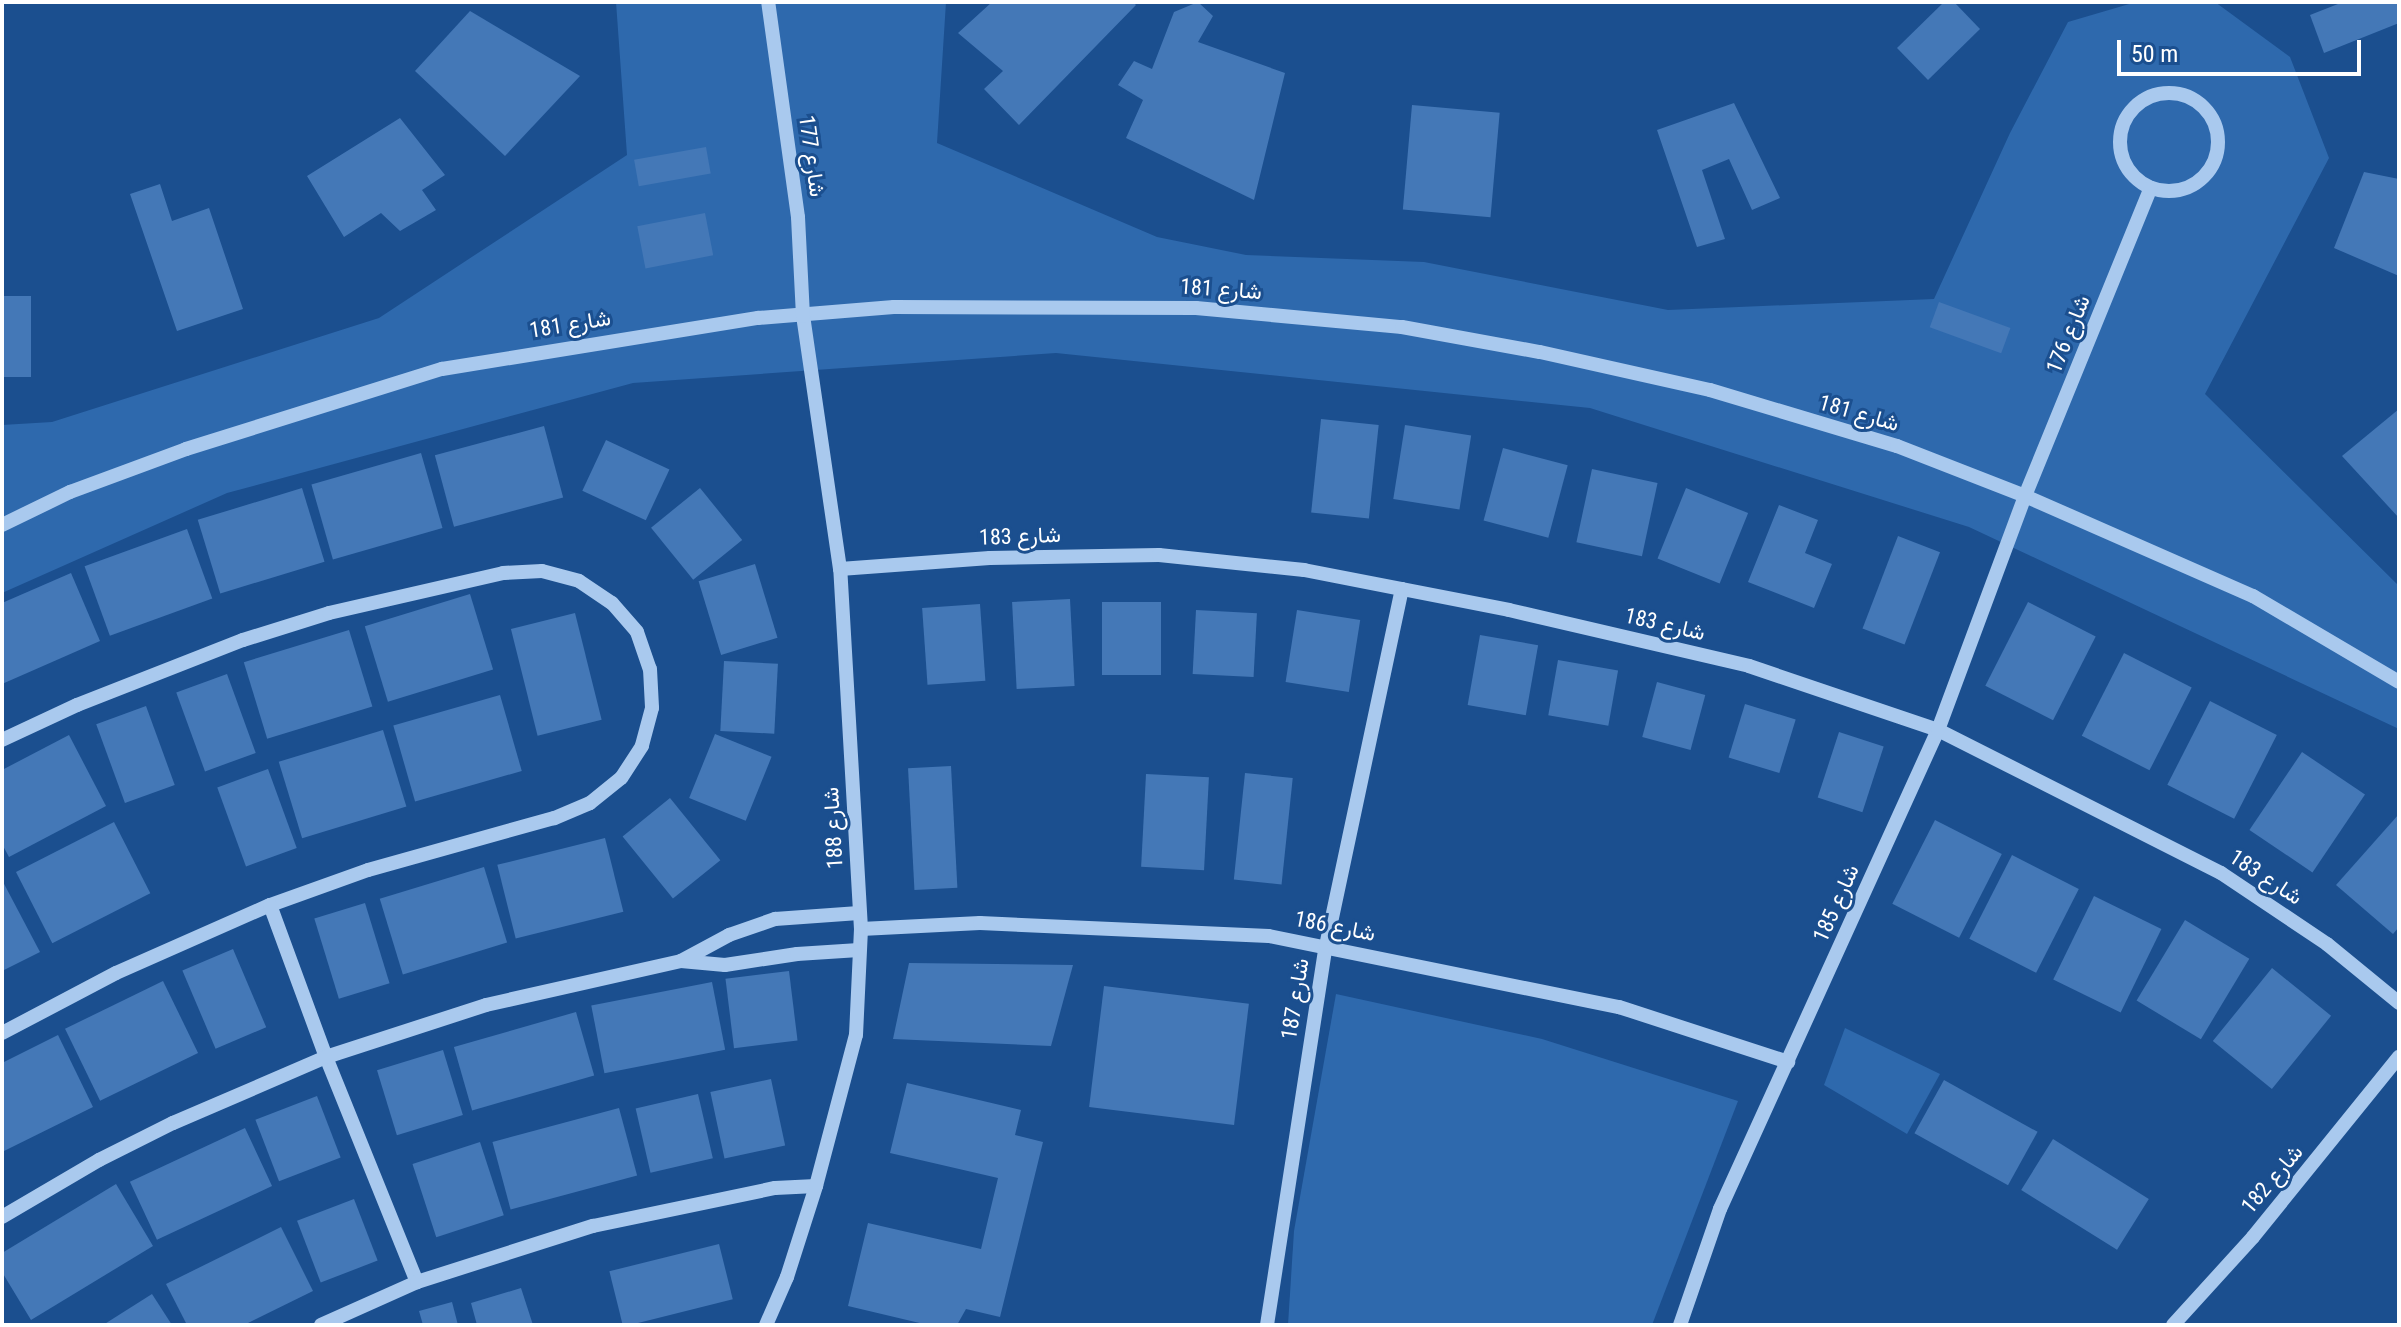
<!DOCTYPE html>
<html>
<head>
<meta charset="utf-8">
<style>
	body { margin:0 }
	#map { position:relative; width:2401px; height:1327px; overflow:hidden; background:#1b4f8f; font-family:"Roboto Condensed",Vazirmatn,sans-serif }
	div>[style] { position:absolute }
	[style*='--x'] { left:calc(var(--x)*1px); top:calc(var(--y)*1px); width:calc(var(--w)*1px); rotate:calc(var(--a)*1deg) }
	.green>* { inset:0; background:#2e69ad }
	.building>* { inset:0; background:#4478b7; transform-origin:0 0 }
	.minor>* { height:14px; margin:-7px; padding:0 7px; transform-origin:7px; border-radius:7px; background:#a9c9ee }
	.minor>.ring { margin:-7px; padding:0; box-sizing:content-box; background:none; border:14px solid #a9c9ee; border-radius:50% }
	span { translate:-50% -50%; white-space:nowrap; text-align:center; line-height:1.15; -webkit-text-stroke:6px #1b4f8f; paint-order:stroke }
	.street-label { font-size:22px; color:#fff }
	.frame { position:absolute; inset:0; border:4px solid #fff; pointer-events:none }
	.scale { position:absolute; left:2117px; top:40px; width:244px; height:36px; box-sizing:border-box; border:4px solid #fff; border-top:0; padding-left:10px; font-size:24px; line-height:28px; white-space:nowrap; color:#fff; -webkit-text-stroke:6px #1b4f8f; paint-order:stroke }
</style>
</head>
<body>
<div id="map">
	<div class="green">
		<div style="clip-path:polygon(616px 2px,946px 2px,937px 143px,1157px 237px,1246px 255px,1424px 262px,1668px 310px,1934px 299px,2010px 133px,2068px 22px,2136px 2px,2215px 2px,2290px 57px,2329px 158px,2205px 394px,2399px 586px,2399px 729px,1969px 527px,1590px 408px,1056px 353px,633px 383px,227px 493px,2px 593px,2px 425px,52px 422px,379px 318px,627px 155px)"></div>
		<div style="clip-path:polygon(1336px 994px,1542px 1039px,1738px 1101px,1652px 1325px,1288px 1325px,1294px 1231px)"></div>
		<div style="clip-path:polygon(1845px 1028px,1940px 1074px,1907px 1134px,1824px 1085px)"></div>
	</div>
	<div class="building">
		<div style="clip-path:polygon(992px 2px,1133px 2px,1136px 5px,1019px 125px,984px 89px,1003px 71px,958px 33px)"></div>
		<div style="clip-path:polygon(1198px 2px,1213px 16px,1198px 42px,1285px 73px,1254px 200px,1126px 138px,1143px 100px,1118px 85px,1134px 61px,1152px 69px,1174px 12px)"></div>
		<div style="clip-path:polygon(1944px 2px,1954px 2px,1980px 29px,1928px 80px,1897px 48px)"></div>
		<div style="clip-path:polygon(2343px 2px,2399px 2px,2399px 23px,2324px 53px,2310px 15px)"></div>
		<div style="clip-path:polygon(470px 11px,580px 76px,505px 156px,415px 71px)"></div>
		<div style="clip-path:polygon(1734px 103px,1780px 198px,1752px 210px,1729px 159px,1702px 170px,1725px 239px,1697px 247px,1657px 130px)"></div>
		<div style="left:1412px;top:105px;width:88px;height:105px;rotate:5deg"></div>
		<div style="clip-path:polygon(400px 118px,445px 175px,422px 190px,436px 210px,400px 231px,381px 213px,344px 237px,307px 176px)"></div>
		<div style="left:706px;top:147px;width:27px;height:73px;rotate:80deg"></div>
		<div style="clip-path:polygon(2364px 172px,2399px 179px,2399px 276px,2334px 248px)"></div>
		<div style="clip-path:polygon(160px 184px,172px 221px,209px 208px,243px 309px,177px 331px,130px 194px)"></div>
		<div style="left:705px;top:213px;width:43px;height:69px;rotate:79deg"></div>
		<div style="left:2px;top:296px;width:29px;height:81px"></div>
		<div style="left:1939px;top:302px;width:76px;height:27px;rotate:20deg"></div>
		<div style="clip-path:polygon(2399px 409px,2399px 518px,2342px 456px)"></div>
		<div style="left:1321px;top:419px;width:58px;height:94px;rotate:6deg"></div>
		<div style="left:1405px;top:425px;width:67px;height:75px;rotate:9deg"></div>
		<div style="left:544px;top:426px;width:74px;height:113px;rotate:75deg"></div>
		<div style="left:606px;top:440px;width:70px;height:56px;rotate:25deg"></div>
		<div style="left:1503px;top:448px;width:67px;height:75px;rotate:15deg"></div>
		<div style="left:421px;top:453px;width:78px;height:114px;rotate:74deg"></div>
		<div style="left:1592px;top:469px;width:67px;height:75px;rotate:12deg"></div>
		<div style="left:302px;top:488px;width:77px;height:109px;rotate:73deg"></div>
		<div style="left:700px;top:488px;width:67px;height:63px;rotate:51deg"></div>
		<div style="left:1686px;top:488px;width:67px;height:76px;rotate:22deg"></div>
		<div style="clip-path:polygon(1779px 505px,1818px 520px,1805px 553px,1832px 564px,1814px 608px,1748px 582px)"></div>
		<div style="left:187px;top:529px;width:74px;height:109px;rotate:70deg"></div>
		<div style="left:1898px;top:536px;width:45px;height:99px;rotate:21deg"></div>
		<div style="left:755px;top:564px;width:77px;height:59px;rotate:73deg"></div>
		<div style="clip-path:polygon(71px 573px,100px 641px,2px 684px,2px 603px)"></div>
		<div style="left:470px;top:594px;width:79px;height:110px;rotate:73deg"></div>
		<div style="left:1070px;top:599px;width:87px;height:58px;rotate:87deg"></div>
		<div style="left:1102px;top:602px;width:59px;height:73px"></div>
		<div style="left:2028px;top:602px;width:76px;height:94px;rotate:27deg"></div>
		<div style="left:980px;top:604px;width:77px;height:58px;rotate:86deg"></div>
		<div style="left:1196px;top:610px;width:61px;height:64px;rotate:3deg"></div>
		<div style="left:1297px;top:610px;width:64px;height:73px;rotate:9deg"></div>
		<div style="left:575px;top:613px;width:110px;height:66px;rotate:76deg"></div>
		<div style="left:349px;top:630px;width:80px;height:110px;rotate:73deg"></div>
		<div style="left:1480px;top:635px;width:59px;height:71px;rotate:10deg"></div>
		<div style="left:2124px;top:653px;width:76px;height:93px;rotate:27deg"></div>
		<div style="left:1558px;top:660px;width:61px;height:56px;rotate:10deg"></div>
		<div style="left:724px;top:661px;width:54px;height:70px;rotate:3deg"></div>
		<div style="left:227px;top:674px;width:84px;height:54px;rotate:70deg"></div>
		<div style="left:1657px;top:682px;width:50px;height:57px;rotate:15deg"></div>
		<div style="left:500px;top:695px;width:79px;height:111px;rotate:74deg"></div>
		<div style="left:2210px;top:701px;width:75px;height:94px;rotate:27deg"></div>
		<div style="left:1745px;top:704px;width:53px;height:56px;rotate:17deg"></div>
		<div style="left:146px;top:706px;width:84px;height:53px;rotate:70deg"></div>
		<div style="left:383px;top:730px;width:80px;height:109px;rotate:73deg"></div>
		<div style="left:1839px;top:732px;width:47px;height:69px;rotate:18deg"></div>
		<div style="left:715px;top:734px;width:61px;height:69px;rotate:22deg"></div>
		<div style="clip-path:polygon(69px 735px,106px 806px,9px 857px,2px 844px,2px 770px)"></div>
		<div style="left:2302px;top:752px;width:76px;height:94px;rotate:34deg"></div>
		<div style="left:951px;top:766px;width:122px;height:43px;rotate:87deg"></div>
		<div style="left:268px;top:769px;width:84px;height:54px;rotate:70deg"></div>
		<div style="left:1245px;top:773px;width:48px;height:107px;rotate:6deg"></div>
		<div style="left:1146px;top:774px;width:63px;height:93px;rotate:3deg"></div>
		<div style="left:670px;top:798px;width:80px;height:61px;rotate:51deg"></div>
		<div style="clip-path:polygon(2399px 814px,2399px 927px,2393px 934px,2336px 885px)"></div>
		<div style="left:1935px;top:820px;width:75px;height:94px;rotate:27deg"></div>
		<div style="left:114px;top:822px;width:80px;height:110px;rotate:63deg"></div>
		<div style="left:605px;top:838px;width:76px;height:111px;rotate:76deg"></div>
		<div style="left:2012px;top:855px;width:75px;height:94px;rotate:27deg"></div>
		<div style="left:484px;top:867px;width:79px;height:109px;rotate:73deg"></div>
		<div style="clip-path:polygon(2px 880px,40px 952px,2px 971px)"></div>
		<div style="left:2094px;top:896px;width:75px;height:93px;rotate:26deg"></div>
		<div style="left:365px;top:903px;width:84px;height:53px;rotate:73deg"></div>
		<div style="left:2185px;top:920px;width:75px;height:94px;rotate:31deg"></div>
		<div style="left:233px;top:949px;width:85px;height:55px;rotate:67deg"></div>
		<div style="clip-path:polygon(909px 963px,1073px 965px,1051px 1046px,893px 1039px)"></div>
		<div style="left:2272px;top:968px;width:76px;height:94px;rotate:39deg"></div>
		<div style="left:789px;top:971px;width:70px;height:64px;rotate:83deg"></div>
		<div style="left:163px;top:981px;width:80px;height:109px;rotate:64deg"></div>
		<div style="left:712px;top:982px;width:69px;height:123px;rotate:79deg"></div>
		<div style="left:1104px;top:986px;width:146px;height:122px;rotate:7deg"></div>
		<div style="left:576px;top:1012px;width:66px;height:127px;rotate:74deg"></div>
		<div style="clip-path:polygon(58px 1035px,93px 1107px,2px 1152px,2px 1063px)"></div>
		<div style="left:443px;top:1050px;width:68px;height:69px;rotate:73deg"></div>
		<div style="left:771px;top:1079px;width:68px;height:62px;rotate:78deg"></div>
		<div style="left:1944px;top:1080px;width:107px;height:61px;rotate:29deg"></div>
		<div style="clip-path:polygon(907px 1083px,1021px 1110px,1015px 1135px,1043px 1142px,1000px 1317px,966px 1309px,957px 1325px,928px 1325px,848px 1306px,868px 1223px,981px 1249px,998px 1178px,890px 1153px)"></div>
		<div style="left:698px;top:1094px;width:66px;height:64px;rotate:77deg"></div>
		<div style="left:317px;top:1096px;width:66px;height:66px;rotate:69deg"></div>
		<div style="left:619px;top:1108px;width:70px;height:131px;rotate:75deg"></div>
		<div style="left:245px;top:1128px;width:64px;height:127px;rotate:65deg"></div>
		<div style="left:2053px;top:1139px;width:113px;height:60px;rotate:32deg"></div>
		<div style="left:480px;top:1142px;width:77px;height:71px;rotate:72deg"></div>
		<div style="clip-path:polygon(116px 1184px,153px 1246px,31px 1320px,2px 1272px,2px 1253px)"></div>
		<div style="left:354px;top:1199px;width:66px;height:61px;rotate:69deg"></div>
		<div style="clip-path:polygon(281px 1227px,313px 1291px,244px 1325px,187px 1325px,166px 1284px)"></div>
		<div style="left:719px;top:1244px;width:57px;height:113px;rotate:76deg"></div>
		<div style="clip-path:polygon(521px 1288px,533px 1325px,477px 1325px,471px 1303px)"></div>
		<div style="clip-path:polygon(152px 1294px,172px 1325px,103px 1325px)"></div>
		<div style="clip-path:polygon(452px 1302px,458px 1325px,423px 1325px,419px 1311px)"></div>
	</div>
	<div class="minor">
		<div class="ring" style="left:2120px;top:93px;width:84px;height:84px"></div>
		<div style="--x:2;--y:525;--w:76;--a:-25.9"></div>
		<div style="--x:70;--y:492;--w:124;--a:-20.3"></div>
		<div style="--x:186;--y:449;--w:268;--a:-17.4"></div>
		<div style="--x:442;--y:369;--w:320;--a:-9.2"></div>
		<div style="--x:758;--y:318;--w:136;--a:-4.6"></div>
		<div style="--x:894;--y:307;--w:302;--a:0.2"></div>
		<div style="--x:1196;--y:308;--w:207;--a:5.3"></div>
		<div style="--x:1402;--y:327;--w:140;--a:10.3"></div>
		<div style="--x:1540;--y:352;--w:174;--a:12.6"></div>
		<div style="--x:1710;--y:390;--w:195;--a:16.7"></div>
		<div style="--x:1897;--y:446;--w:137;--a:21.3"></div>
		<div style="--x:2025;--y:496;--w:249;--a:23.7"></div>
		<div style="--x:2253;--y:596;--w:169;--a:30.5"></div>
		<div style="--x:840;--y:569;--w:150;--a:-4.2"></div>
		<div style="--x:990;--y:558;--w:169;--a:-1"></div>
		<div style="--x:1159;--y:555;--w:146;--a:5.9"></div>
		<div style="--x:1304;--y:570;--w:100;--a:11"></div>
		<div style="--x:1402;--y:589;--w:109;--a:11.1"></div>
		<div style="--x:1509;--y:610;--w:246;--a:13.1"></div>
		<div style="--x:1749;--y:666;--w:200;--a:18.7"></div>
		<div style="--x:1938;--y:730;--w:317;--a:26.8"></div>
		<div style="--x:2221;--y:873;--w:128;--a:33.8"></div>
		<div style="--x:2327;--y:944;--w:93;--a:39.3"></div>
		<div style="--x:2;--y:740;--w:83;--a:-25"></div>
		<div style="--x:77;--y:705;--w:178;--a:-21.4"></div>
		<div style="--x:243;--y:640;--w:90;--a:-17.4"></div>
		<div style="--x:329;--y:613;--w:179;--a:-12.9"></div>
		<div style="--x:503;--y:573;--w:39;--a:-3"></div>
		<div style="--x:542;--y:571;--w:38;--a:15"></div>
		<div style="--x:579;--y:581;--w:40;--a:34"></div>
		<div style="--x:612;--y:603;--w:38;--a:49"></div>
		<div style="--x:637;--y:632;--w:39;--a:71"></div>
		<div style="--x:650;--y:669;--w:39;--a:87"></div>
		<div style="--x:652;--y:708;--w:39;--a:105"></div>
		<div style="--x:642;--y:746;--w:38;--a:123"></div>
		<div style="--x:621;--y:778;--w:40;--a:141"></div>
		<div style="--x:590;--y:803;--w:39;--a:157"></div>
		<div style="--x:554;--y:818;--w:193;--a:164.4"></div>
		<div style="--x:368;--y:870;--w:104;--a:160.3"></div>
		<div style="--x:270;--y:905;--w:168;--a:156.2"></div>
		<div style="--x:116;--y:973;--w:129;--a:152.2"></div>
		<div style="--x:270;--y:905;--w:162;--a:69.8"></div>
		<div style="--x:326;--y:1057;--w:243;--a:68"></div>
		<div style="--x:861;--y:929;--w:119;--a:-2.9"></div>
		<div style="--x:980;--y:923;--w:289;--a:2.6"></div>
		<div style="--x:1269;--y:936;--w:357;--a:11.5"></div>
		<div style="--x:1619;--y:1007;--w:178;--a:18"></div>
		<div style="--x:681;--y:961;--w:44;--a:5.2"></div>
		<div style="--x:725;--y:965;--w:73;--a:-8.7"></div>
		<div style="--x:797;--y:954;--w:62;--a:-3.7"></div>
		<div style="--x:2;--y:1217;--w:113;--a:-30.4"></div>
		<div style="--x:99;--y:1160;--w:83;--a:-26.6"></div>
		<div style="--x:173;--y:1123;--w:167;--a:-23.3"></div>
		<div style="--x:326;--y:1057;--w:168;--a:-18"></div>
		<div style="--x:486;--y:1005;--w:200;--a:-12.7"></div>
		<div style="--x:681;--y:961;--w:55;--a:-28.4"></div>
		<div style="--x:729;--y:935;--w:49;--a:-19.2"></div>
		<div style="--x:775;--y:919;--w:84;--a:-4.1"></div>
		<div style="--x:321;--y:1325;--w:105;--a:-24.1"></div>
		<div style="--x:417;--y:1282;--w:185;--a:-17.7"></div>
		<div style="--x:593;--y:1226;--w:186;--a:-11.8"></div>
		<div style="--x:775;--y:1188;--w:41;--a:-2.8"></div>
		<div style="--x:766;--y:1325;--w:52;--a:-66.4"></div>
		<div style="--x:787;--y:1277;--w:96;--a:-72.3"></div>
		<div style="--x:816;--y:1186;--w:156;--a:-75.2"></div>
		<div style="--x:856;--y:1035;--w:106;--a:-87.3"></div>
		<div style="--x:861;--y:929;--w:361;--a:-93.3"></div>
		<div style="--x:840;--y:569;--w:256;--a:-98.3"></div>
		<div style="--x:803;--y:316;--w:99;--a:-92.9"></div>
		<div style="--x:798;--y:217;--w:217;--a:-97.9"></div>
		<div style="--x:1267;--y:1325;--w:384;--a:-81.2"></div>
		<div style="--x:1326;--y:946;--w:365;--a:-78"></div>
		<div style="--x:1680;--y:1325;--w:123;--a:-71"></div>
		<div style="--x:1720;--y:1209;--w:526;--a:-65.53"></div>
		<div style="--x:1938;--y:730;--w:250;--a:-69.6"></div>
		<div style="--x:2025;--y:496;--w:333;--a:-67.8"></div>
		<div style="--x:2173;--y:1325;--w:119;--a:-47.7"></div>
		<div style="--x:2253;--y:1237;--w:232;--a:-51"></div>
	</div>
	<div class="street-label">
		<span style="left:812px;top:156px;rotate:82deg">شارع 177</span>
		<span style="left:1221px;top:289px;rotate:4deg">شارع 181</span>
		<span style="left:570px;top:324px;rotate:-9deg">شارع 181</span>
		<span style="left:2068px;top:334px;rotate:-68deg">شارع 176</span>
		<span style="left:1859px;top:413px;rotate:16deg">شارع 181</span>
		<span style="left:1020px;top:536px;rotate:-2deg">شارع 183</span>
		<span style="left:1665px;top:624px;rotate:13deg">شارع 183</span>
		<span style="left:833px;top:828px;rotate:-93deg">شارع 188</span>
		<span style="left:2266px;top:877px;rotate:33deg">شارع 183</span>
		<span style="left:1836px;top:903px;rotate:-66deg">شارع 185</span>
		<span style="left:1335px;top:926px;rotate:11deg">شارع 186</span>
		<span style="left:1295px;top:999px;rotate:-81deg">شارع 187</span>
		<span style="left:2272px;top:1179px;rotate:-50deg">شارع 182</span>
	</div>
	<div class="frame"></div>
	<div class="scale">50 m</div>
</div>
</body>
</html>
